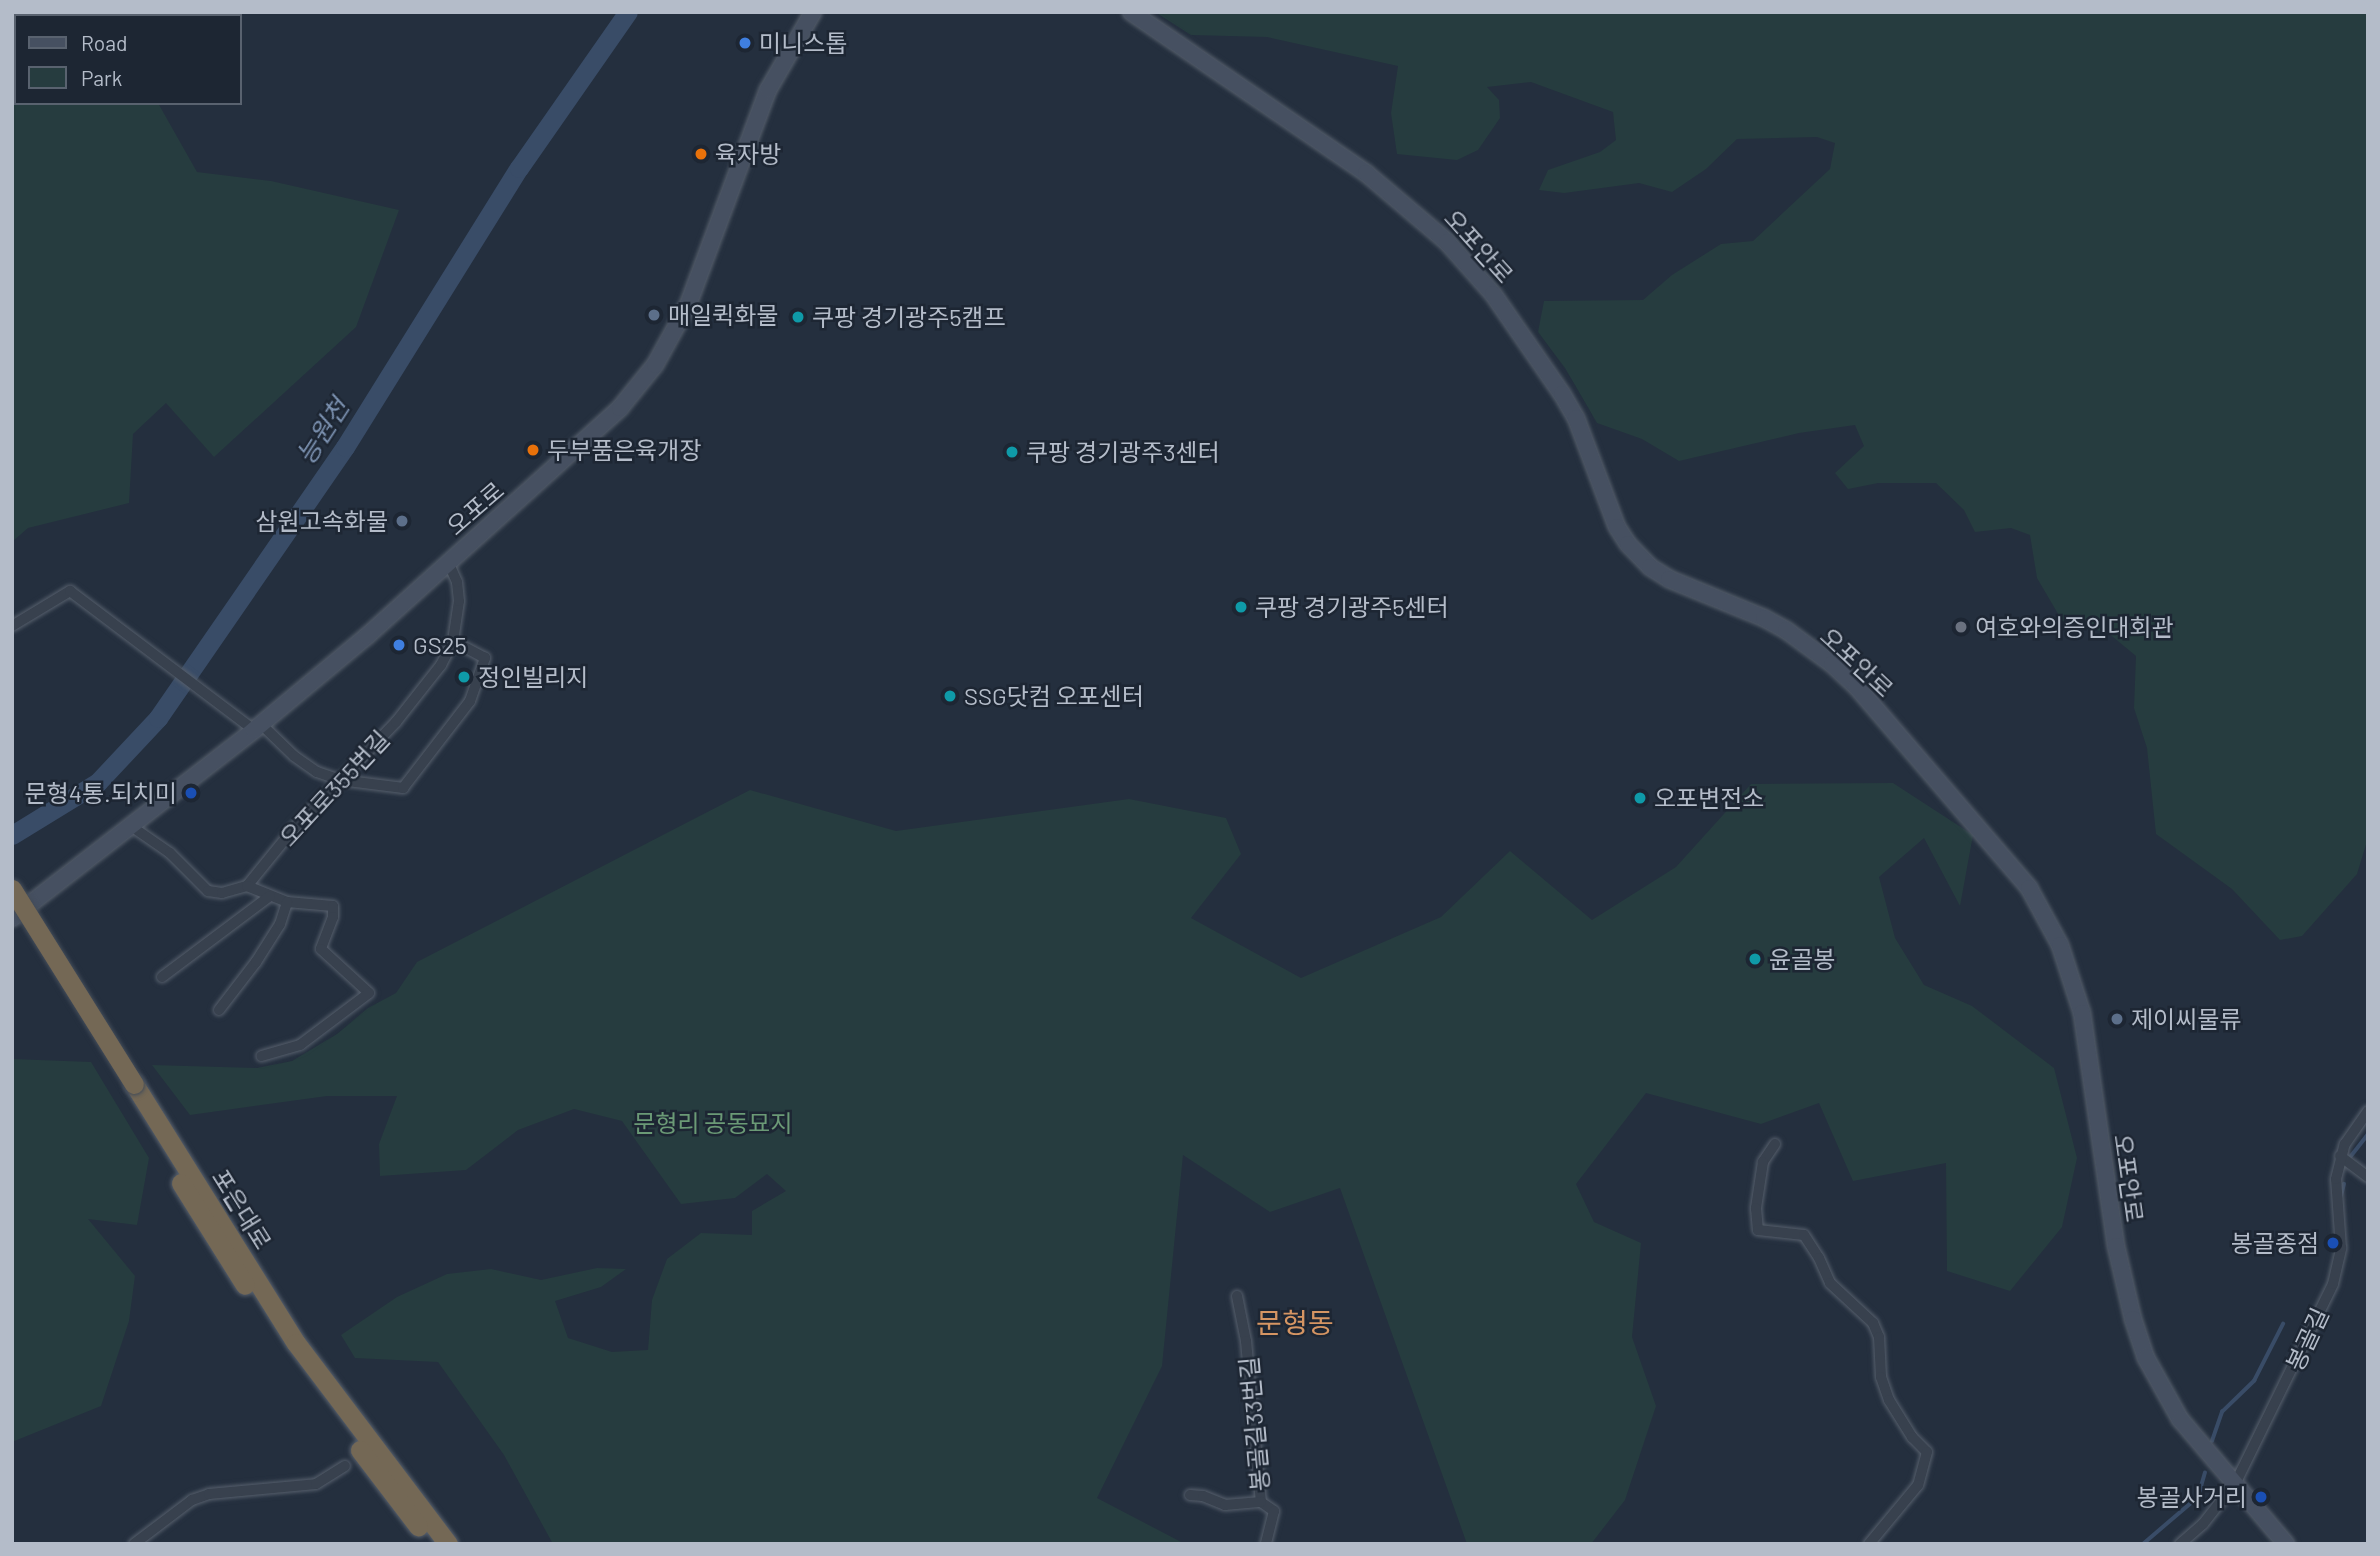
<!DOCTYPE html>
<html>
<head>
<meta charset="utf-8">
<style>
	body { margin:0 }
	#map { position:relative; width:2380px; height:1556px; overflow:hidden; background:#242f3e; font-family:Barlow,"Noto Sans KR",sans-serif }
	div>[style] { position:absolute }
	[style*='--x'] { left:calc(var(--x)*1px); top:calc(var(--y)*1px); width:calc(var(--w)*1px); rotate:calc(var(--a)*1deg) }
	.green>* { inset:0; background:#263c3f }
	.stream>* { height:3.5px; margin:-1.75px; padding:0 1.75px; transform-origin:1.75px; border-radius:1.75px; background:#394c67 }
	.river>* { height:19px; margin:-9.5px; padding:0 9.5px; transform-origin:9.5px; border-radius:9.5px; background:#394c67 }
	.roads { filter:drop-shadow(0 0 2px #565f6c) drop-shadow(0 0 2px #565f6c) }
	.street>* { height:10px; margin:-5px; padding:0 5px; transform-origin:5px; border-radius:5px; background:#38414e }
	.secondary>* { height:16px; margin:-8px; padding:0 8px; transform-origin:8px; border-radius:8px; background:#465061 }
	.highway>* { height:19px; margin:-9.5px; padding:0 9.5px; transform-origin:9.5px; border-radius:9.5px; background:#746855 }
	.bridges { filter:drop-shadow(0 0 2px #434c59) drop-shadow(0 0 2px #434c59) }
	.highway-bridge>* { height:19px; margin:-9.5px; padding:0 9.5px; transform-origin:9.5px; border-radius:9.5px; background:#746855 }
	.dots>* { width:19px; height:19px; translate:-50% -50%; box-sizing:border-box; border:4px solid #1d2633; border-radius:50% }
	span { translate:-50% -50%; white-space:nowrap; text-align:center; line-height:1.15; -webkit-text-stroke:5px #1d2633; paint-order:stroke }
	.poi-label { font-size:24px; color:#b4bcc9 }
	.left { translate:0 -50%; text-align:left }
	.right { translate:-100% -50%; text-align:right }
	.street-label { font-size:24px; color:#b4bcc9 }
	.park-label { font-size:24px; color:#6b9a76 }
	.water-label { font-size:26px; color:#7c92b1; font-style:italic }
	.quarter-label { font-size:28px; color:#d59563 }
	.frame { position:absolute; inset:0; border:14px solid #b4bcc9; pointer-events:none }
	.legend { position:absolute; left:14px; top:14px; width:228px; height:91px; box-sizing:border-box; background:#1d2633; border:2px solid #59626f; margin:0; padding:9px 12px; list-style:none; font-size:21px; color:#b4bcc9 }
	.legend li { display:flex; align-items:center; gap:14px; height:35px }
	.legend b { width:35px; border:2px solid #59626f }
</style>
</head>
<body>
<div id="map">
	<div class="green">
		<div style="clip-path:polygon(12px 12px,122px 12px,123px 16px,16px 16px,16px 103px,158px 103px,197px 172px,271px 181px,399px 210px,356px 327px,214px 457px,166px 403px,133px 434px,129px 503px,28px 528px,12px 542px)"></div>
		<div style="clip-path:polygon(1155px 12px,2368px 12px,2368px 838px,2357px 874px,2302px 936px,2280px 940px,2232px 889px,2156px 834px,2147px 748px,2134px 708px,2136px 656px,2107px 632px,2064px 624px,2037px 578px,2030px 535px,2011px 528px,1975px 532px,1964px 510px,1936px 483px,1878px 483px,1848px 489px,1835px 473px,1864px 446px,1855px 425px,1799px 433px,1679px 461px,1642px 439px,1597px 423px,1565px 368px,1538px 332px,1544px 301px,1643px 300px,1672px 275px,1721px 244px,1753px 241px,1830px 169px,1835px 143px,1817px 137px,1737px 139px,1706px 169px,1672px 192px,1639px 183px,1564px 193px,1539px 190px,1548px 170px,1600px 152px,1616px 140px,1613px 112px,1531px 82px,1487px 87px,1499px 100px,1500px 118px,1478px 150px,1457px 160px,1397px 154px,1391px 113px,1398px 66px,1267px 37px,1191px 35px)"></div>
		<div style="clip-path:polygon(1893px 783px,1973px 835px,1960px 906px,1924px 838px,1879px 877px,1895px 938px,1924px 985px,1972px 1006px,2054px 1068px,2077px 1158px,2062px 1227px,2010px 1291px,1947px 1271px,1946px 1163px,1853px 1181px,1819px 1103px,1761px 1124px,1646px 1093px,1576px 1184px,1594px 1222px,1641px 1243px,1632px 1337px,1656px 1406px,1625px 1500px,1591px 1544px,1467px 1544px,1340px 1188px,1270px 1212px,1183px 1155px,1162px 1366px,1097px 1498px,1185px 1544px,553px 1544px,504px 1455px,438px 1362px,355px 1358px,341px 1335px,397px 1297px,447px 1274px,491px 1269px,541px 1280px,597px 1268px,626px 1269px,601px 1287px,555px 1301px,568px 1338px,612px 1352px,648px 1350px,652px 1300px,667px 1259px,701px 1233px,752px 1235px,752px 1211px,786px 1191px,767px 1174px,735px 1198px,681px 1204px,622px 1121px,574px 1109px,518px 1130px,466px 1170px,380px 1176px,379px 1144px,397px 1096px,327px 1096px,190px 1115px,152px 1065px,257px 1068px,292px 1061px,337px 1034px,368px 1008px,396px 993px,417px 962px,750px 790px,896px 831px,1129px 799px,1226px 818px,1241px 854px,1191px 918px,1301px 978px,1441px 917px,1510px 851px,1592px 920px,1676px 867px,1751px 784px)"></div>
		<div style="clip-path:polygon(12px 1059px,91px 1062px,149px 1158px,137px 1225px,88px 1219px,135px 1276px,129px 1321px,101px 1406px,12px 1442px)"></div>
	</div>
	<div class="stream">
		<div style="--x:2351;--y:1156;--w:28;--a:-52"></div>
		<div style="--x:2341;--y:1196;--w:12;--a:-76"></div>
		<div style="--x:2212;--y:1441;--w:31;--a:-71"></div>
		<div style="--x:2222;--y:1412;--w:45;--a:-44.1"></div>
		<div style="--x:2254;--y:1381;--w:64;--a:-63"></div>
		<div style="--x:2143;--y:1544;--w:72;--a:-40.5"></div>
		<div style="--x:2198;--y:1497;--w:25;--a:-74"></div>
	</div>
	<div class="river">
		<div style="--x:12;--y:835;--w:101;--a:-31.6"></div>
		<div style="--x:98;--y:782;--w:88;--a:-46.8"></div>
		<div style="--x:158;--y:718;--w:329;--a:-55.4"></div>
		<div style="--x:345;--y:447;--w:329;--a:-58.1"></div>
		<div style="--x:519;--y:168;--w:190;--a:-55.1"></div>
	</div>
	<div class="roads">
		<div class="street">
			<div style="--x:12;--y:626;--w:68;--a:-31.1"></div>
			<div style="--x:70;--y:591;--w:231;--a:37.1"></div>
			<div style="--x:261;--y:724;--w:46;--a:44.1"></div>
			<div style="--x:294;--y:756;--w:28;--a:35"></div>
			<div style="--x:317;--y:772;--w:24;--a:19"></div>
			<div style="--x:340;--y:780;--w:64;--a:7.2"></div>
			<div style="--x:403;--y:788;--w:110;--a:-52.4"></div>
			<div style="--x:470;--y:701;--w:46;--a:-70.8"></div>
			<div style="--x:485;--y:658;--w:36;--a:-152"></div>
			<div style="--x:131;--y:826;--w:47;--a:34.7"></div>
			<div style="--x:170;--y:853;--w:54;--a:45"></div>
			<div style="--x:208;--y:891;--w:14;--a:8"></div>
			<div style="--x:222;--y:893;--w:26;--a:-16"></div>
			<div style="--x:247;--y:886;--w:76;--a:-50.9"></div>
			<div style="--x:295;--y:827;--w:146;--a:-46.1"></div>
			<div style="--x:396;--y:722;--w:73;--a:-51.7"></div>
			<div style="--x:441;--y:665;--w:27;--a:-63"></div>
			<div style="--x:453;--y:641;--w:40;--a:-81.5"></div>
			<div style="--x:459;--y:601;--w:19;--a:-96"></div>
			<div style="--x:457;--y:582;--w:22;--a:-114"></div>
			<div style="--x:247;--y:886;--w:43;--a:21.8"></div>
			<div style="--x:287;--y:902;--w:46;--a:5"></div>
			<div style="--x:333;--y:906;--w:11;--a:90"></div>
			<div style="--x:333;--y:917;--w:34;--a:111"></div>
			<div style="--x:321;--y:949;--w:65;--a:42.5"></div>
			<div style="--x:369;--y:993;--w:86;--a:143"></div>
			<div style="--x:300;--y:1045;--w:40;--a:164"></div>
			<div style="--x:162;--y:977;--w:135;--a:-36.9"></div>
			<div style="--x:219;--y:1010;--w:61;--a:-52.4"></div>
			<div style="--x:256;--y:962;--w:45;--a:-57.7"></div>
			<div style="--x:280;--y:924;--w:23;--a:-72"></div>
			<div style="--x:1775;--y:1144;--w:22;--a:124"></div>
			<div style="--x:1763;--y:1162;--w:47;--a:98.7"></div>
			<div style="--x:1756;--y:1208;--w:22;--a:85"></div>
			<div style="--x:1758;--y:1230;--w:46;--a:6.2"></div>
			<div style="--x:1804;--y:1235;--w:27;--a:57"></div>
			<div style="--x:1819;--y:1258;--w:27;--a:66"></div>
			<div style="--x:1830;--y:1283;--w:59;--a:42.9"></div>
			<div style="--x:1873;--y:1323;--w:15;--a:67"></div>
			<div style="--x:1879;--y:1337;--w:40;--a:87.1"></div>
			<div style="--x:1881;--y:1377;--w:24;--a:71"></div>
			<div style="--x:1889;--y:1400;--w:44;--a:58.1"></div>
			<div style="--x:1912;--y:1437;--w:21;--a:45"></div>
			<div style="--x:1927;--y:1452;--w:34;--a:105"></div>
			<div style="--x:1918;--y:1485;--w:77;--a:129.7"></div>
			<div style="--x:2340;--y:1156;--w:35;--a:37"></div>
			<div style="--x:1237;--y:1296;--w:46;--a:78.7"></div>
			<div style="--x:1246;--y:1341;--w:162;--a:84.7"></div>
			<div style="--x:1261;--y:1502;--w:16;--a:35"></div>
			<div style="--x:1274;--y:1511;--w:34;--a:104"></div>
			<div style="--x:1190;--y:1495;--w:13;--a:4"></div>
			<div style="--x:1203;--y:1496;--w:24;--a:22"></div>
			<div style="--x:1225;--y:1505;--w:36;--a:-5"></div>
			<div style="--x:134;--y:1544;--w:73;--a:-37.2"></div>
			<div style="--x:192;--y:1500;--w:18;--a:-19"></div>
			<div style="--x:209;--y:1494;--w:107;--a:-5.3"></div>
			<div style="--x:316;--y:1484;--w:34;--a:-32"></div>
			<div style="--x:2180;--y:1544;--w:30;--a:-41"></div>
			<div style="--x:2203;--y:1524;--w:53;--a:-51.8"></div>
			<div style="--x:2236;--y:1482;--w:220;--a:-63.9"></div>
			<div style="--x:2333;--y:1284;--w:37;--a:-77"></div>
			<div style="--x:2341;--y:1248;--w:69;--a:-94.1"></div>
			<div style="--x:2336;--y:1179;--w:36;--a:-76"></div>
			<div style="--x:2345;--y:1144;--w:40;--a:-55.1"></div>
		</div>
		<div class="secondary">
			<div style="--x:1131;--y:12;--w:285;--a:34.4"></div>
			<div style="--x:1366;--y:173;--w:106;--a:40.4"></div>
			<div style="--x:1447;--y:242;--w:69;--a:48.5"></div>
			<div style="--x:1493;--y:294;--w:121;--a:55.4"></div>
			<div style="--x:1562;--y:394;--w:28;--a:60"></div>
			<div style="--x:1576;--y:418;--w:116;--a:69.4"></div>
			<div style="--x:1617;--y:527;--w:20;--a:57"></div>
			<div style="--x:1628;--y:544;--w:32;--a:46"></div>
			<div style="--x:1650;--y:567;--w:22;--a:32"></div>
			<div style="--x:1669;--y:579;--w:103;--a:22.3"></div>
			<div style="--x:1764;--y:618;--w:25;--a:29"></div>
			<div style="--x:1786;--y:630;--w:57;--a:36.5"></div>
			<div style="--x:1832;--y:664;--w:33;--a:43"></div>
			<div style="--x:1856;--y:686;--w:266;--a:49.4"></div>
			<div style="--x:2029;--y:888;--w:65;--a:61.5"></div>
			<div style="--x:2060;--y:945;--w:71;--a:72.1"></div>
			<div style="--x:2082;--y:1013;--w:235;--a:81.7"></div>
			<div style="--x:2116;--y:1246;--w:75;--a:76.9"></div>
			<div style="--x:2133;--y:1319;--w:41;--a:71.6"></div>
			<div style="--x:2146;--y:1358;--w:70;--a:60.9"></div>
			<div style="--x:2180;--y:1419;--w:164;--a:49.7"></div>
			<div style="--x:12;--y:918;--w:306;--a:-37.8"></div>
			<div style="--x:254;--y:730;--w:147;--a:-39.8"></div>
			<div style="--x:367;--y:636;--w:341;--a:-42"></div>
			<div style="--x:620;--y:408;--w:55;--a:-50.9"></div>
			<div style="--x:655;--y:365;--w:68;--a:-61.2"></div>
			<div style="--x:688;--y:305;--w:229;--a:-69.6"></div>
			<div style="--x:768;--y:90;--w:90;--a:-60"></div>
		</div>
		<div class="highway">
			<div style="--x:134;--y:1084;--w:305;--a:58"></div>
			<div style="--x:296;--y:1343;--w:252;--a:52.9"></div>
			<div style="--x:181;--y:1183;--w:120;--a:57.9"></div>
			<div style="--x:360;--y:1450;--w:96;--a:52.7"></div>
		</div>
	</div>
	<div class="bridges">
		<div class="highway-bridge">
			<div style="--x:12;--y:889;--w:230;--a:58"></div>
		</div>
	</div>
	<div class="dots">
		<div style="left:745px;top:43px;background:#3f7fe0"></div>
		<div style="left:701px;top:154px;background:#e8710a"></div>
		<div style="left:654px;top:315px;background:#5c6f8a"></div>
		<div style="left:798px;top:317px;background:#0f9aa8"></div>
		<div style="left:533px;top:450px;background:#e8710a"></div>
		<div style="left:1012px;top:452px;background:#0f9aa8"></div>
		<div style="left:402px;top:521px;background:#5c6f8a"></div>
		<div style="left:1241px;top:607px;background:#0f9aa8"></div>
		<div style="left:1961px;top:627px;background:#6b7280"></div>
		<div style="left:399px;top:645px;background:#3f7fe0"></div>
		<div style="left:464px;top:677px;background:#0f9aa8"></div>
		<div style="left:950px;top:696px;background:#0f9aa8"></div>
		<div style="left:191px;top:793px;background:#1a4fb4"></div>
		<div style="left:1640px;top:798px;background:#0f9aa8"></div>
		<div style="left:1755px;top:959px;background:#0f9aa8"></div>
		<div style="left:2117px;top:1019px;background:#5c6f8a"></div>
		<div style="left:2333px;top:1243px;background:#1a4fb4"></div>
		<div style="left:2261px;top:1497px;background:#1a4fb4"></div>
	</div>
	<div class="poi-label">
		<span class="left" style="left:759px;top:43px">미니스톱</span>
		<span class="left" style="left:715px;top:154px">육자방</span>
		<span class="left" style="left:668px;top:315px">매일퀵화물</span>
		<span class="left" style="left:812px;top:317px">쿠팡 경기광주5캠프</span>
		<span class="left" style="left:547px;top:450px">두부품은육개장</span>
		<span class="left" style="left:1026px;top:452px">쿠팡 경기광주3센터</span>
		<span class="right" style="left:388px;top:521px">삼원고속화물</span>
		<span class="left" style="left:1255px;top:607px">쿠팡 경기광주5센터</span>
		<span class="left" style="left:1975px;top:627px">여호와의증인대회관</span>
		<span class="left" style="left:413px;top:645px">GS25</span>
		<span class="left" style="left:478px;top:677px">정인빌리지</span>
		<span class="left" style="left:964px;top:696px">SSG닷컴 오포센터</span>
		<span class="right" style="left:177px;top:793px">문형4통.되치미</span>
		<span class="left" style="left:1654px;top:798px">오포변전소</span>
		<span class="left" style="left:1769px;top:959px">윤골봉</span>
		<span class="left" style="left:2131px;top:1019px">제이씨물류</span>
		<span class="right" style="left:2319px;top:1243px">봉골종점</span>
		<span class="right" style="left:2247px;top:1497px">봉골사거리</span>
	</div>
	<div class="street-label">
		<span style="left:1479px;top:246px;rotate:48deg">오포안로</span>
		<span style="left:475px;top:508px;rotate:-41deg">오포로</span>
		<span style="left:1857px;top:662px;rotate:43deg">오포안로</span>
		<span style="left:334px;top:788px;rotate:-47deg">오포로355번길</span>
		<span style="left:2129px;top:1178px;rotate:82deg">오포안로</span>
		<span style="left:242px;top:1209px;rotate:58deg">포은대로</span>
		<span style="left:2307px;top:1339px;rotate:-65deg">봉골길</span>
		<span style="left:1254px;top:1424px;rotate:-95deg">봉골길33번길</span>
	</div>
	<div class="park-label">
		<span style="left:713px;top:1123px">문형리 공동묘지</span>
	</div>
	<div class="water-label">
		<span style="left:322px;top:431px;rotate:-57deg">능원천</span>
	</div>
	<div class="quarter-label">
		<span style="left:1295px;top:1322px">문형동</span>
	</div>
	<div class="frame"></div>
	<ul class="legend">
	<li><b style="height:9px;background:#465061"></b>Road</li>
	<li><b style="height:19px;background:#263c3f"></b>Park</li>
	</ul>
</div>
</body>
</html>
